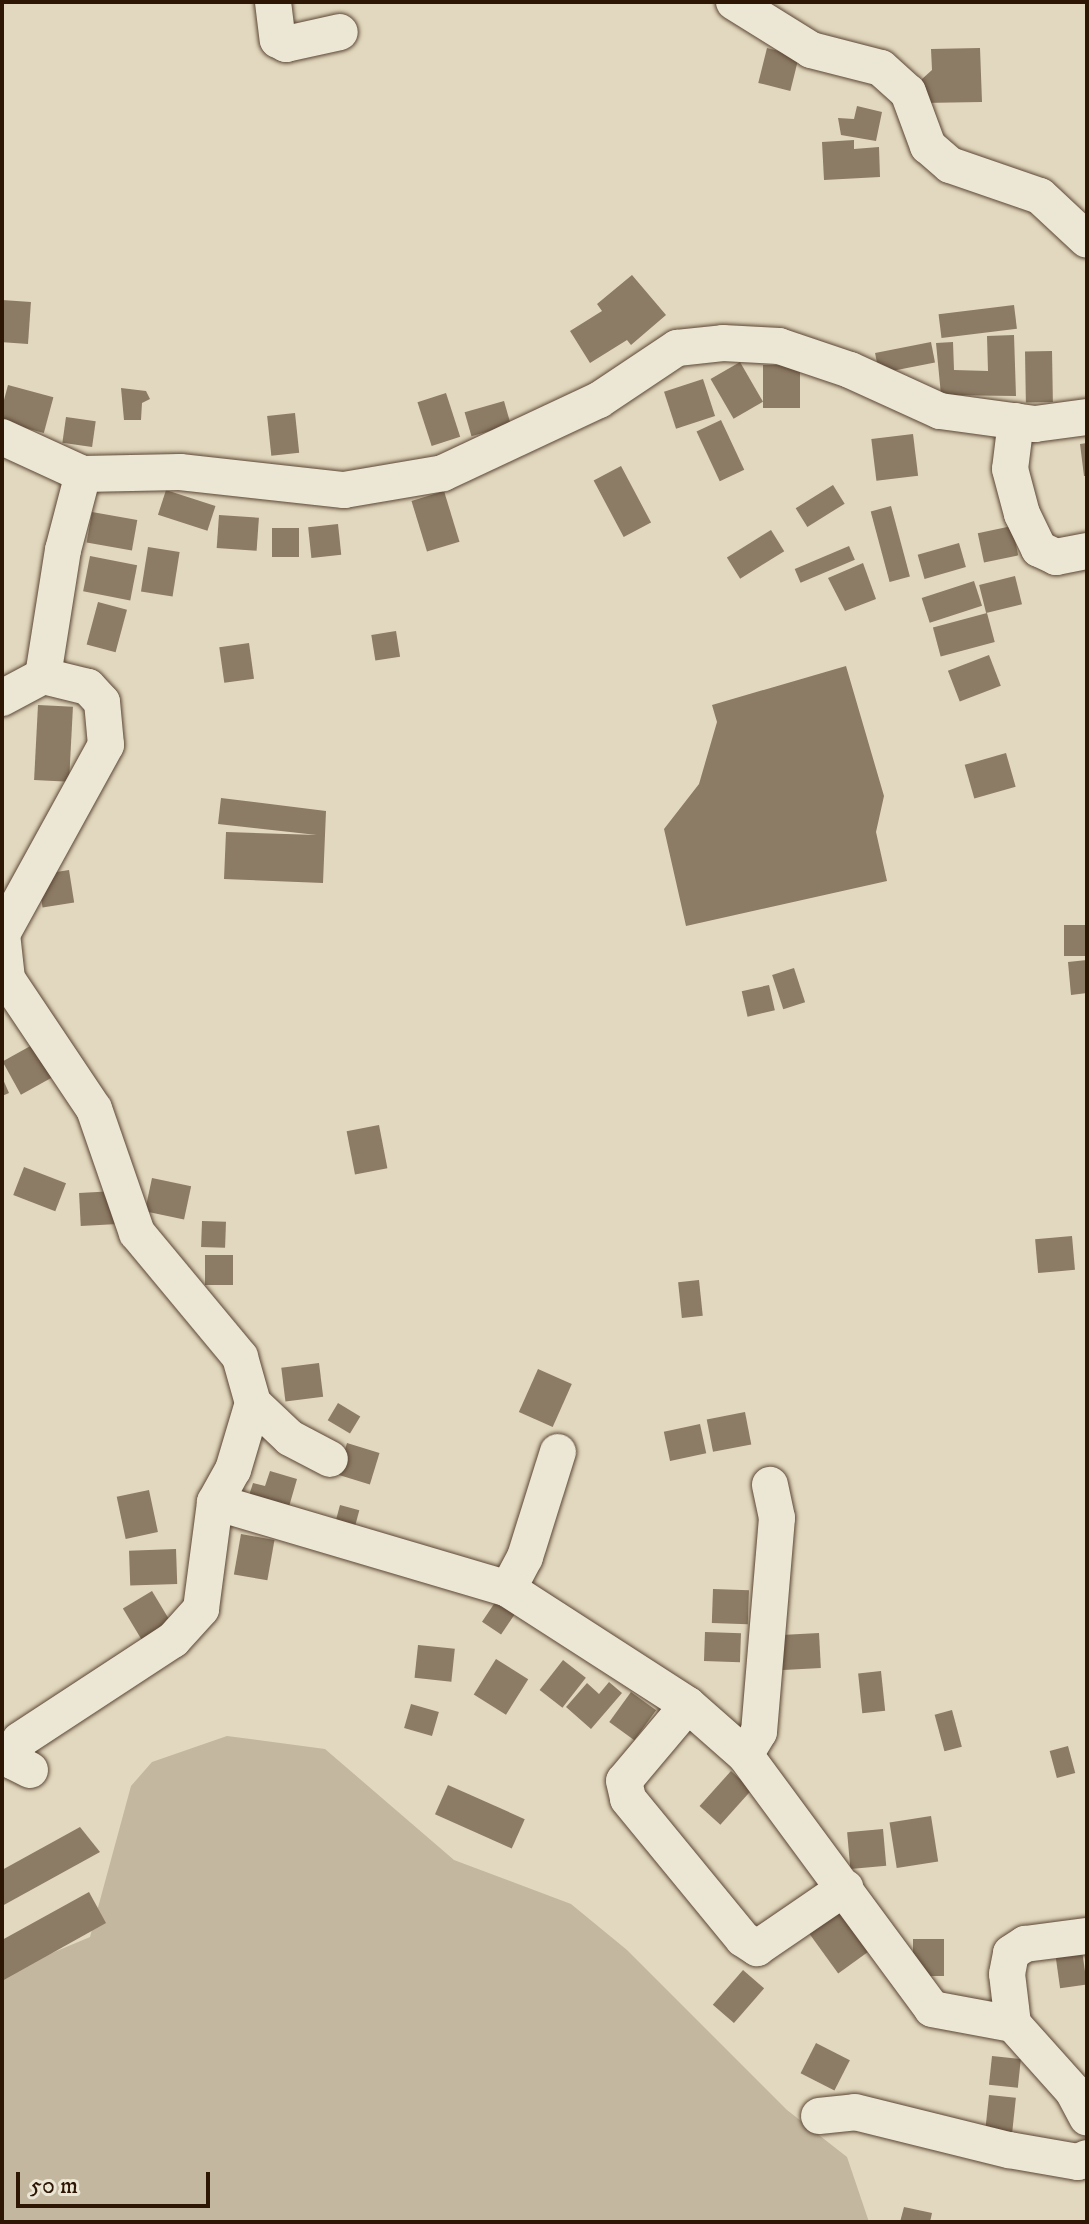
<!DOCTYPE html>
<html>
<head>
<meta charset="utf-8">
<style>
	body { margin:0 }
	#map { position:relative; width:1089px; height:2224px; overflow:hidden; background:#e2d8bf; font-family:"IM FELL DW Pica",serif }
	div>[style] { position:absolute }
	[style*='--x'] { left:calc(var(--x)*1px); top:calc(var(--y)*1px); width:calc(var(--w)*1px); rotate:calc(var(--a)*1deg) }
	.green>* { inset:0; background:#c3b79f }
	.building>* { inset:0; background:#8c7b65; transform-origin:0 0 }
	.roads { filter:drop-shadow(0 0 2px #5b4633) drop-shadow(0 0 2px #5b4633) }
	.minor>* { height:36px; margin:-18px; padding:0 18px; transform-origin:18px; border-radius:18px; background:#ece6d5 }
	span { translate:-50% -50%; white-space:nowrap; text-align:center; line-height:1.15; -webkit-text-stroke:8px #ece6d5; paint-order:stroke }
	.frame { position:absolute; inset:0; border:4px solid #2e1604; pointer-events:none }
	.scale { position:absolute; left:16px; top:2172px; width:194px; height:36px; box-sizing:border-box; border:4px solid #2e1604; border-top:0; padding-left:10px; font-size:24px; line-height:28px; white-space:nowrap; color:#2e1604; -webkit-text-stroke:6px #ece6d5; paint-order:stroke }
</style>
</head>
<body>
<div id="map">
	<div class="green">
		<div style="clip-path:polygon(227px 1736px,325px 1749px,454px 1860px,571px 1904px,627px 1950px,787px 2110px,847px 2157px,869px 2222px,2px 2222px,2px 1974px,90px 1937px,131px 1786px,152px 1762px)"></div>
	</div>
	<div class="building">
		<div style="left:767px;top:48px;width:33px;height:36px;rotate:14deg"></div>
		<div style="clip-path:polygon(980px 48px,982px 102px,922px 103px,922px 79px,932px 70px,931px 49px)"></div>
		<div style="clip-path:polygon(857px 106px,882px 112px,876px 141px,841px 135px,838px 118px,854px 119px)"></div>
		<div style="clip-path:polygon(854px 140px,854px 149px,879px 147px,880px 177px,824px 180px,822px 142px)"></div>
		<div style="clip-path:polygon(632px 275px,666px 315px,631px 345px,627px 340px,590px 363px,570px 331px,602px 311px,597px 304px)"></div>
		<div style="left:2px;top:300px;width:29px;height:42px;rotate:4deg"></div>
		<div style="left:1014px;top:305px;width:24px;height:76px;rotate:83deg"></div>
		<div style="clip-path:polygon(1014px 335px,1016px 396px,941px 395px,936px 343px,953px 342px,954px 370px,988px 371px,987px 336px)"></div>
		<div style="left:931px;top:342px;width:21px;height:57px;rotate:79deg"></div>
		<div style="left:1052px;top:351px;width:51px;height:27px;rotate:89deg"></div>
		<div style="left:740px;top:362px;width:46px;height:34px;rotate:60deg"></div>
		<div style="left:763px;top:365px;width:37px;height:43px"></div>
		<div style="left:703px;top:379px;width:39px;height:41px;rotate:72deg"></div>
		<div style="left:8px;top:385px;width:47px;height:37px;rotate:15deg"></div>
		<div style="clip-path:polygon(121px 388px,146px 391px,150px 399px,142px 403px,141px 420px,124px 420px)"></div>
		<div style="left:446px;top:393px;width:46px;height:30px;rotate:72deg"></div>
		<div style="left:504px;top:401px;width:25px;height:41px;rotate:74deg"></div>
		<div style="left:295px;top:413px;width:40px;height:28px;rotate:84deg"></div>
		<div style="left:66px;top:417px;width:30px;height:26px;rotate:8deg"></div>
		<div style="left:721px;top:420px;width:55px;height:27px;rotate:65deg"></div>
		<div style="left:913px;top:434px;width:42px;height:42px;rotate:83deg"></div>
		<div style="clip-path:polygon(1087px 443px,1087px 476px,1084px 476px,1080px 444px)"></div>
		<div style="left:621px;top:466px;width:64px;height:31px;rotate:62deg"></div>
		<div style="left:833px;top:485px;width:22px;height:44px;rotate:58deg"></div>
		<div style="left:166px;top:490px;width:52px;height:26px;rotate:18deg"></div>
		<div style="left:444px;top:491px;width:53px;height:34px;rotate:73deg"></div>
		<div style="left:891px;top:506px;width:73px;height:21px;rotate:75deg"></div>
		<div style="left:92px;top:512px;width:46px;height:31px;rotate:10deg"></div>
		<div style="left:219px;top:515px;width:40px;height:33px;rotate:4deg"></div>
		<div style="left:338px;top:524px;width:31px;height:30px;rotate:84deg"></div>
		<div style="left:1012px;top:526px;width:30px;height:35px;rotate:78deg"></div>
		<div style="left:272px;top:528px;width:27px;height:29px"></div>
		<div style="left:771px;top:530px;width:25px;height:52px;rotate:58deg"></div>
		<div style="left:959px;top:543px;width:25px;height:43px;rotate:74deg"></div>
		<div style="left:849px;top:546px;width:15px;height:59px;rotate:67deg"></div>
		<div style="left:148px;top:547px;width:32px;height:45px;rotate:9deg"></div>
		<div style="left:90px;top:556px;width:48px;height:36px;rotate:11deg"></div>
		<div style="clip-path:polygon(863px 563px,876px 599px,845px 611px,828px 578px)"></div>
		<div style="left:1015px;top:576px;width:29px;height:37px;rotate:76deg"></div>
		<div style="left:974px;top:581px;width:26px;height:55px;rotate:72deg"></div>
		<div style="left:98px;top:602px;width:30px;height:44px;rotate:15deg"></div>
		<div style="left:987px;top:613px;width:30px;height:56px;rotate:75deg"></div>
		<div style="left:396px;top:631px;width:26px;height:25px;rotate:81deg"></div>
		<div style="left:249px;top:643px;width:36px;height:30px;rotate:82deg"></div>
		<div style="left:989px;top:655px;width:33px;height:44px;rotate:69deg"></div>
		<div style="clip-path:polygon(846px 666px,884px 796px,876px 832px,887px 881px,686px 926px,664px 829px,699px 784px,717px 722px,712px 705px)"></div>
		<div style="left:38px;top:705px;width:35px;height:75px;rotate:3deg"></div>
		<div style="left:1006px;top:753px;width:35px;height:43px;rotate:74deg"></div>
		<div style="clip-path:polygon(221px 798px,326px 811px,323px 883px,224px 879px,226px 832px,317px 835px,218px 824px)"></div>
		<div style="left:69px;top:870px;width:33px;height:32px;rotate:81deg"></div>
		<div style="left:1087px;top:925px;width:31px;height:23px;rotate:90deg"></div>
		<div style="clip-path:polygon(1087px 960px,1087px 993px,1071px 995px,1068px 962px)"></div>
		<div style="left:794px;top:968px;width:36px;height:23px;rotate:72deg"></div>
		<div style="left:769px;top:985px;width:26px;height:28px;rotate:77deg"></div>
		<div style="left:34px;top:1044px;width:38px;height:36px;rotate:61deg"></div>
		<div style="clip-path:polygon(2px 1077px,9px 1093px,2px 1096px)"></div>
		<div style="left:379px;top:1125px;width:44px;height:33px;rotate:79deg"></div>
		<div style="left:24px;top:1167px;width:45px;height:30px;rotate:21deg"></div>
		<div style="left:152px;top:1178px;width:40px;height:34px;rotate:12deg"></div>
		<div style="left:116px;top:1191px;width:33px;height:37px;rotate:87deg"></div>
		<div style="left:202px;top:1221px;width:24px;height:26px;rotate:2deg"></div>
		<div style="left:1072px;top:1236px;width:34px;height:37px;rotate:85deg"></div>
		<div style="left:205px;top:1255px;width:28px;height:30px"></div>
		<div style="left:699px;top:1280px;width:36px;height:21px;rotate:84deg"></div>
		<div style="left:319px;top:1363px;width:34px;height:38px;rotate:83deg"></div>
		<div style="left:538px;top:1369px;width:37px;height:47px;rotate:24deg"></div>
		<div style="left:338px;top:1403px;width:26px;height:20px;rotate:31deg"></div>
		<div style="left:745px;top:1412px;width:33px;height:39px;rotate:79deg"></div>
		<div style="left:700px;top:1424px;width:30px;height:37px;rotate:78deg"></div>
		<div style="left:347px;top:1443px;width:34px;height:33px;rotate:17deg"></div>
		<div style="clip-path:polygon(270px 1471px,297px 1479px,286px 1517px,246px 1505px,253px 1483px,265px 1486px)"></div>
		<div style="left:149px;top:1490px;width:43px;height:33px;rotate:78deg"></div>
		<div style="left:340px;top:1505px;width:20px;height:26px;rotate:15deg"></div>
		<div style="left:241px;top:1534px;width:34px;height:41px;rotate:10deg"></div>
		<div style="left:176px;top:1549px;width:35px;height:47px;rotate:88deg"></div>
		<div style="left:713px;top:1589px;width:36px;height:34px;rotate:2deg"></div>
		<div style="left:152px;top:1591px;width:43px;height:34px;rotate:59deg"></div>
		<div style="left:496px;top:1601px;width:23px;height:25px;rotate:34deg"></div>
		<div style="left:705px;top:1632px;width:36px;height:29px;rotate:2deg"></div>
		<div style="left:819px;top:1633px;width:35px;height:47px;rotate:87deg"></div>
		<div style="left:418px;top:1645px;width:37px;height:33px;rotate:6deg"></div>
		<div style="left:496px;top:1659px;width:38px;height:42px;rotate:32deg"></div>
		<div style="left:563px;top:1660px;width:29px;height:38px;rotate:38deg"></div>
		<div style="left:881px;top:1671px;width:40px;height:23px;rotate:84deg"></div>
		<div style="clip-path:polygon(609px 1682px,622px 1693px,591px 1729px,566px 1707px,587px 1683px,599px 1694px)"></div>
		<div style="left:631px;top:1692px;width:31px;height:37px;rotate:36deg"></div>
		<div style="left:411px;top:1704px;width:29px;height:25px;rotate:16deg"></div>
		<div style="left:952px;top:1710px;width:38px;height:18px;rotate:75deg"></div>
		<div style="left:1068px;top:1746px;width:28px;height:19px;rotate:75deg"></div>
		<div style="left:731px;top:1771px;width:28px;height:47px;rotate:42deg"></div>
		<div style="left:448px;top:1785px;width:84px;height:32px;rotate:24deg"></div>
		<div style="left:931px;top:1816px;width:46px;height:42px;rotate:81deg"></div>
		<div style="clip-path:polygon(80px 1827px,100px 1852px,2px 1906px,2px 1870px)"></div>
		<div style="left:883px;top:1829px;width:37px;height:36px;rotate:85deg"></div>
		<div style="clip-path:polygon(89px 1892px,106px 1923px,2px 1981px,2px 1940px)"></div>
		<div style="left:845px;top:1908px;width:49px;height:44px;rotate:54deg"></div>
		<div style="left:913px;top:1939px;width:31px;height:37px"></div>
		<div style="left:1081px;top:1943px;width:42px;height:27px;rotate:82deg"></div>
		<div style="left:743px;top:1970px;width:28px;height:46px;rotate:41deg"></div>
		<div style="left:816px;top:2043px;width:38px;height:34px;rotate:27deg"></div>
		<div style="left:992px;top:2056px;width:29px;height:29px;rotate:6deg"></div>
		<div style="left:989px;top:2095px;width:27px;height:41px;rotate:6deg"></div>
		<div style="clip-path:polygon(904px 2207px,932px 2213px,930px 2222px,900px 2222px)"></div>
	</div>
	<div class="roads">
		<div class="minor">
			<div style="--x:273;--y:2;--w:38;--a:83"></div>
			<div style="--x:278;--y:40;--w:9;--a:27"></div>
			<div style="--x:286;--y:44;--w:55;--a:-12.5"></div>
			<div style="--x:734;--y:2;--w:91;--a:31.9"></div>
			<div style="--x:811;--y:50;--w:72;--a:14.4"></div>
			<div style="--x:881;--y:68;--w:36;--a:42"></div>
			<div style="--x:908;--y:92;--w:58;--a:69.7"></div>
			<div style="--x:928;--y:146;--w:29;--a:41"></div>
			<div style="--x:950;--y:165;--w:95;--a:19"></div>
			<div style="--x:1040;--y:196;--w:64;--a:43.1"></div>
			<div style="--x:1016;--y:421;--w:48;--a:97.1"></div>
			<div style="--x:1010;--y:469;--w:47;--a:75.1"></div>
			<div style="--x:1022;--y:514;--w:39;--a:64"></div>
			<div style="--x:1039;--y:549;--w:19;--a:25"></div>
			<div style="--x:1056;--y:557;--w:32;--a:-11"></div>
			<div style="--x:2;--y:437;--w:89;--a:24.6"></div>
			<div style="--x:83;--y:474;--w:97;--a:-1.2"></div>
			<div style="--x:180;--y:472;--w:165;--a:6.3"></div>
			<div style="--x:344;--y:490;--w:100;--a:-9.7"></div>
			<div style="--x:443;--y:473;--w:172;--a:-25.1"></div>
			<div style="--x:599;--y:400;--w:94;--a:-33.7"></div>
			<div style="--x:677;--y:348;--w:46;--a:-6.2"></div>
			<div style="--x:723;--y:343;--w:56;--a:3.1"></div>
			<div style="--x:779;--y:346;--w:75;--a:18.7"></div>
			<div style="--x:850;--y:370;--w:99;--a:24.5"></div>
			<div style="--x:940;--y:411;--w:96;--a:7.8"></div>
			<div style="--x:1035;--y:424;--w:52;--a:-7.7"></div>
			<div style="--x:2;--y:698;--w:47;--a:-28.2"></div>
			<div style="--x:253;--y:1403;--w:51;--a:43.4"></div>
			<div style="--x:290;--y:1438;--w:45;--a:27.7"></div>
			<div style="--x:215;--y:1502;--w:306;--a:16.5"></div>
			<div style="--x:508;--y:1589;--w:214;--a:32.8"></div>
			<div style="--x:688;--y:1705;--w:76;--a:41.3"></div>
			<div style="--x:745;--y:1755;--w:315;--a:53.6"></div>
			<div style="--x:932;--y:2009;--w:82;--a:10.5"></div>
			<div style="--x:1013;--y:2024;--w:50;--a:-96.8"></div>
			<div style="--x:1007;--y:1974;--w:21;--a:-79"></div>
			<div style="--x:1011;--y:1953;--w:17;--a:-33"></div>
			<div style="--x:1025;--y:1944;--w:63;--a:-7.4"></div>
			<div style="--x:508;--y:1589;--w:36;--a:-62"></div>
			<div style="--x:525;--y:1557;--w:110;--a:-72.6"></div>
			<div style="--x:688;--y:1705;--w:99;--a:130.1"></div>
			<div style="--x:624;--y:1781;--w:18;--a:77"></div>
			<div style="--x:628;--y:1799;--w:181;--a:50.6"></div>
			<div style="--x:743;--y:1939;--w:17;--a:33"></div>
			<div style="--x:757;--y:1948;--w:107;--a:-34.3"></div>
			<div style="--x:745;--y:1755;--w:27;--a:-59"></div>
			<div style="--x:759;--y:1732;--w:215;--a:-85.2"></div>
			<div style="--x:777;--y:1518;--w:34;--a:-102"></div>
			<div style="--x:30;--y:1770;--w:20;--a:-153"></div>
			<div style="--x:12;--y:1761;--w:22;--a:-69"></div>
			<div style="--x:20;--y:1740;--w:183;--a:-33.2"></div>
			<div style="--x:173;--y:1640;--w:42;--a:-47.9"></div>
			<div style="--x:201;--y:1609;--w:108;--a:-82.5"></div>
			<div style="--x:215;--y:1502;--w:37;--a:-61"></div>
			<div style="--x:233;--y:1470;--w:70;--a:-73.4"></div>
			<div style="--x:253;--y:1403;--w:48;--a:-105.8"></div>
			<div style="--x:240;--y:1357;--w:161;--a:-129.7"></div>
			<div style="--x:137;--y:1233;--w:131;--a:-109.1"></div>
			<div style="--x:94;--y:1109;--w:156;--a:-123.8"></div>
			<div style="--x:7;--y:979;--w:45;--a:-96.3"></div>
			<div style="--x:2;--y:934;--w:216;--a:-61.2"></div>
			<div style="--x:106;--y:745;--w:43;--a:-95.3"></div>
			<div style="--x:102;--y:702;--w:21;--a:-133"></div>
			<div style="--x:88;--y:687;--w:46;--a:-166.3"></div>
			<div style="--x:43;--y:676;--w:128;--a:-81"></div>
			<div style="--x:63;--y:550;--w:79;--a:-75.3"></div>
			<div style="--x:1013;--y:2024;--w:90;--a:48.2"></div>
			<div style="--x:1073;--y:2091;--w:30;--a:62"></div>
			<div style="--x:819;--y:2116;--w:36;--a:-6"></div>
			<div style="--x:855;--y:2112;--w:159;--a:13.9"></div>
			<div style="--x:1009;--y:2150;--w:70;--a:9.9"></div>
			<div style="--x:1078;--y:2162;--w:10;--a:-24"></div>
		</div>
	</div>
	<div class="frame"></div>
	<div class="scale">50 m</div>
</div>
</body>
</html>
